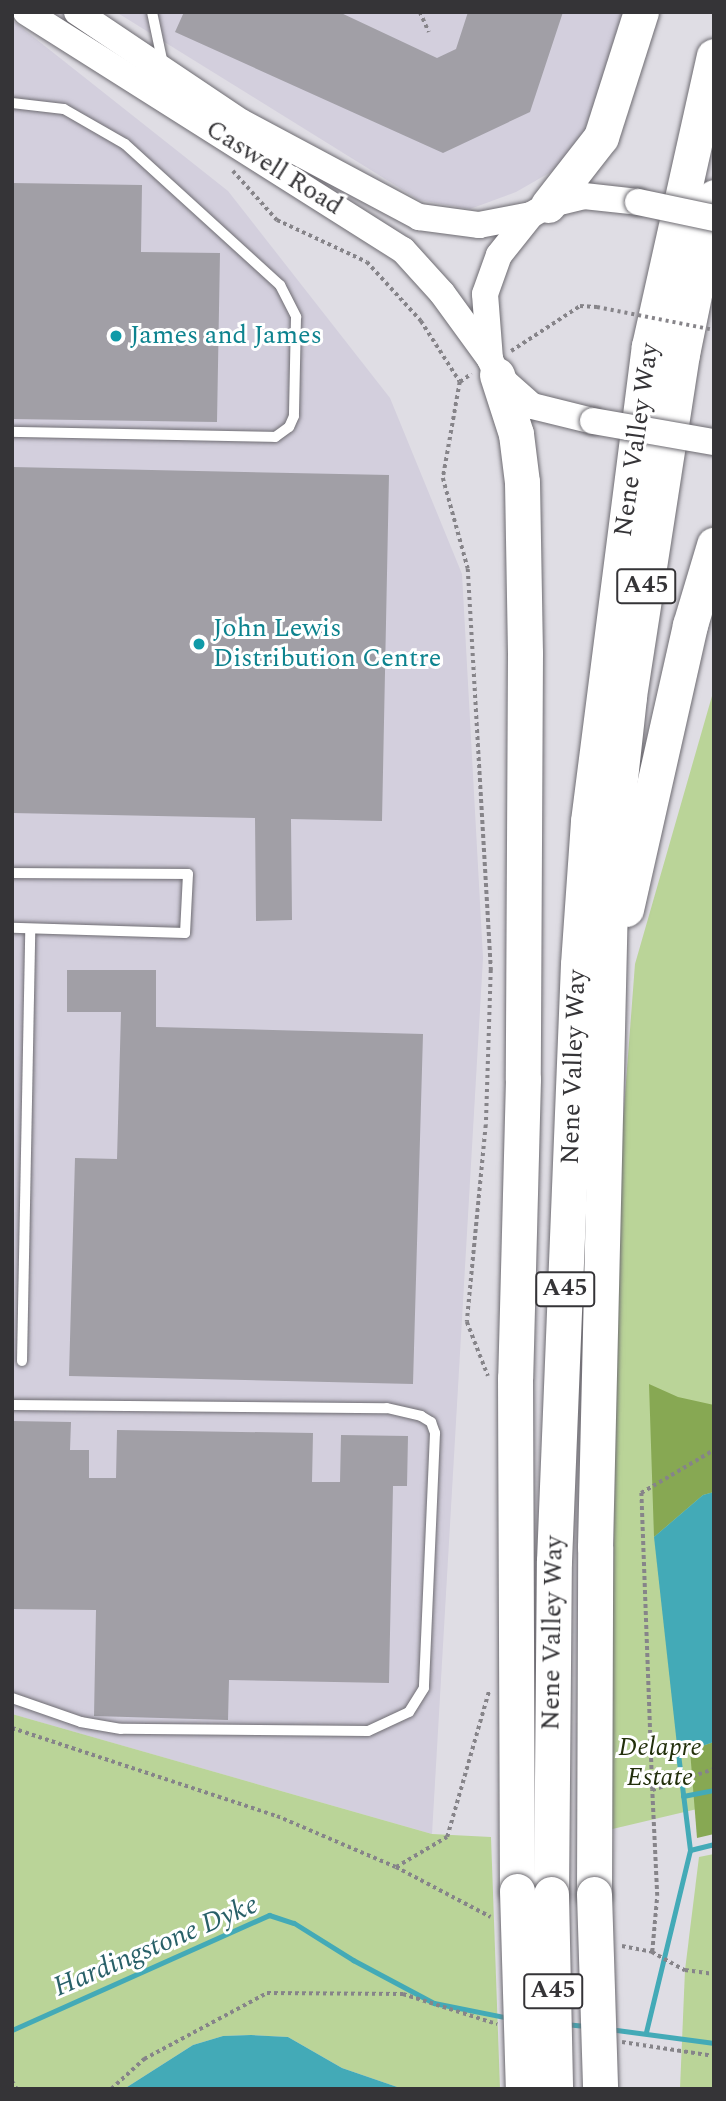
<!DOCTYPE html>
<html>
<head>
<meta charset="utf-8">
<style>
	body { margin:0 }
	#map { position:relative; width:726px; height:2101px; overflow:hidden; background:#dfdde4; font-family:Spectral,serif }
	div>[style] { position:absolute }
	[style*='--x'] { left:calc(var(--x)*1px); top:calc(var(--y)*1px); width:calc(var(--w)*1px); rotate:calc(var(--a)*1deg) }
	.built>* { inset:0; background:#d3cfdd }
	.green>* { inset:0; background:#bad498 }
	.forest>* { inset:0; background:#87a853 }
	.water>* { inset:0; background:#43aab7 }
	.stream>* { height:5px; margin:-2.5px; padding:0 2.5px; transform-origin:2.5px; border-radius:2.5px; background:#43aab7 }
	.building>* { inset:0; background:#a19fa6 }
	.path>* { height:3.5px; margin-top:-1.75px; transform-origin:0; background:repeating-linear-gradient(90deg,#868489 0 3.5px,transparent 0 7px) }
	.roads { filter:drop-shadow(0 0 2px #6e6c72) drop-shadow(0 0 2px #6e6c72) }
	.service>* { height:10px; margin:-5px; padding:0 5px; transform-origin:5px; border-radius:5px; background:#fff }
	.tertiary>* { height:26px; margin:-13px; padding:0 13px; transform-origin:13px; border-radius:13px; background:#fff }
	.trunk>* { height:35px; margin:-17.5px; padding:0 17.5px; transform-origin:17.5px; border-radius:17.5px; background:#fff }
	.path-bridge>* { height:3.5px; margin-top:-1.75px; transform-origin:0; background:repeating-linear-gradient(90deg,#868489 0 3.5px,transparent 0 7px) }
	.bridges { filter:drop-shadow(0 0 2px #6e6c72) drop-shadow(0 0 2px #6e6c72) }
	.tertiary-bridge>* { height:26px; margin:-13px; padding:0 13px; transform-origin:13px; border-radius:13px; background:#fff }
	.trunk-bridge>* { height:35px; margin:-17.5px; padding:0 17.5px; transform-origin:17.5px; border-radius:17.5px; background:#fff }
	.dots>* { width:19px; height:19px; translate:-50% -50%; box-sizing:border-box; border:4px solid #fff; border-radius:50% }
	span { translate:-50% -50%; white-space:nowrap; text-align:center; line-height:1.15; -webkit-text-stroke:6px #fff; paint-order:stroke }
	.shield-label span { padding:2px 5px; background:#fff; border:2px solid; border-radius:5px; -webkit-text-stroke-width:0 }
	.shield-label { font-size:24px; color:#353437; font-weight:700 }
	.street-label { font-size:26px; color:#353437 }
	.culture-label { font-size:26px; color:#0d838f }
	.left { translate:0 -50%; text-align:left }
	.park-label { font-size:26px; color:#222f0b; font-style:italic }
	.water-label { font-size:28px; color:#286068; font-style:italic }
	.frame { position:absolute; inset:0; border:14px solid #353437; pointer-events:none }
</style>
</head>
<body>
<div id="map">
	<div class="built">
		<div style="clip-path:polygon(116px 12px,628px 12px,608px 92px,570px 161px,516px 192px,470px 209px,419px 200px)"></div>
		<div style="clip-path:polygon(12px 20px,228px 191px,390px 398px,462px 574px,483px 958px,432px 1834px,12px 1714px)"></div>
	</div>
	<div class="green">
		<div style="clip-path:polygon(714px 689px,714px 1805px,604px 1831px,612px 1662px,619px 1174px,635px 964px)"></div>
		<div style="clip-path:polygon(12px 1714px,432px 1834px,491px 1837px,500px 2089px,400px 2088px,342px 2068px,288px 2037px,251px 2035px,223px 2036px,193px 2045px,124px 2089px,12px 2089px)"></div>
		<div style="clip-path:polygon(714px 1854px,714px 2089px,680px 2089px,685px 1970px,699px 1857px)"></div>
	</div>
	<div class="forest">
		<div style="clip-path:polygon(649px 1384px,678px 1397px,714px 1405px,714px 1492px,703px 1495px,654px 1537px)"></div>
		<div style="clip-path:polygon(714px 1742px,714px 1834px,697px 1838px,690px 1750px)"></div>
	</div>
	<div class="water">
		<div style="clip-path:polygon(714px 1492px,714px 1742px,678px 1754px,654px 1537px,703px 1495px)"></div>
		<div style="clip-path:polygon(251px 2035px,288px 2037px,342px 2068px,403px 2089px,124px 2089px,193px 2045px,223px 2036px)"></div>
	</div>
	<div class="stream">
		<div style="--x:683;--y:1796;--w:32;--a:-11"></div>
		<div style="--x:690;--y:1850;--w:25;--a:-14"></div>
		<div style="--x:564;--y:2024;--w:22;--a:5"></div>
		<div style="--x:609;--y:2029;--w:106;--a:7.6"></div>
		<div style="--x:12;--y:2030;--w:282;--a:-24.1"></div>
		<div style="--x:269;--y:1915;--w:26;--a:18"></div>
		<div style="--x:294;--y:1923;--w:70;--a:32.1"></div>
		<div style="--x:353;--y:1960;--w:92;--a:28"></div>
		<div style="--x:434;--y:2003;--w:76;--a:11.3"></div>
		<div style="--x:646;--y:2032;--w:187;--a:-76.4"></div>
		<div style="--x:690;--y:1850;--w:97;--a:-97.1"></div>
	</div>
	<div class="building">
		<div style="clip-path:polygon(184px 12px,339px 12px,437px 58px,456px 49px,468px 12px,563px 12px,530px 112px,443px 153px,175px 32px)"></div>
		<div style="clip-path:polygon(12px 183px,142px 185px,141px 252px,220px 253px,217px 422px,12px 419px)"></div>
		<div style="clip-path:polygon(12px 467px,389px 475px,382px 821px,291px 819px,292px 920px,256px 921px,255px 818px,12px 813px)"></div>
		<div style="clip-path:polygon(67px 970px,156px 970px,156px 1027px,423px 1034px,413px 1384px,69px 1376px,75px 1158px,117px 1159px,121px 1012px,67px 1012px)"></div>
		<div style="clip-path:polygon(12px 1421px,71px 1422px,70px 1450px,89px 1450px,89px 1478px,116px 1478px,117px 1430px,313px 1433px,312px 1482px,340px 1482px,341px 1435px,408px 1436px,407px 1486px,393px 1486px,389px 1683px,229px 1680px,228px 1720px,94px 1716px,96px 1610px,12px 1609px)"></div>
	</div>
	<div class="path">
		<div style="--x:420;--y:12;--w:22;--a:66"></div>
		<div style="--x:233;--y:171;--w:66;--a:48.1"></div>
		<div style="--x:277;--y:220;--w:99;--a:25"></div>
		<div style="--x:367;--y:262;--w:80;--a:47.5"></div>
		<div style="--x:421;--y:321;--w:72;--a:57.4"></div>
		<div style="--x:460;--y:382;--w:97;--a:100"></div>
		<div style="--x:443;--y:478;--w:94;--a:74.6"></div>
		<div style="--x:468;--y:569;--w:402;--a:86.7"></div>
		<div style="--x:491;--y:970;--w:155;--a:91.8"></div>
		<div style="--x:486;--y:1125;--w:198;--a:95.5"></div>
		<div style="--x:467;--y:1322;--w:58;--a:68.7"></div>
		<div style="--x:511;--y:351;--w:82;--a:-33.1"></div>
		<div style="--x:580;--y:306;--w:17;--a:3"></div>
		<div style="--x:460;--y:382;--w:14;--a:-36"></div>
		<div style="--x:12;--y:1728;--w:279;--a:18.4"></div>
		<div style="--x:277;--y:1816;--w:129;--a:23.2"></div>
		<div style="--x:396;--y:1867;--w:107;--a:27.8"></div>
		<div style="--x:652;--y:1790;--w:297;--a:-92.1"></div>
		<div style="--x:641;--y:1493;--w:85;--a:-30.5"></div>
		<div style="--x:396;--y:1867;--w:59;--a:-30.5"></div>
		<div style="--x:447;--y:1837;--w:152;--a:-74"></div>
		<div style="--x:622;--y:1946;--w:31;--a:11"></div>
		<div style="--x:652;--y:1952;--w:56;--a:-84.9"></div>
		<div style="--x:657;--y:1896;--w:106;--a:-92.7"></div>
		<div style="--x:652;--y:1790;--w:65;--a:-18.7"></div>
		<div style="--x:652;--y:1952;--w:38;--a:29"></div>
		<div style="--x:685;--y:1970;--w:29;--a:8"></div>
		<div style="--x:622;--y:2042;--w:93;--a:8.7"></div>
		<div style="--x:12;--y:2081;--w:9;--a:58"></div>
		<div style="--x:111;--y:2089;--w:45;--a:-42.3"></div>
		<div style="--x:144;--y:2059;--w:140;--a:-28.2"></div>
		<div style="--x:267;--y:1993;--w:136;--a:0.4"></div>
		<div style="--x:403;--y:1994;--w:99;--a:17.7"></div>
	</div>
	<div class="roads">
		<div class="service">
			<div style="--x:152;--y:12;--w:53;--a:78.1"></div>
			<div style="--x:12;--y:103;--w:52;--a:6.6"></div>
			<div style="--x:64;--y:109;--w:70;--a:29.8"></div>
			<div style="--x:125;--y:144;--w:210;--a:42.3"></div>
			<div style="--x:280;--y:285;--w:36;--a:63"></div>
			<div style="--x:296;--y:317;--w:99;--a:91.2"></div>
			<div style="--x:294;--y:416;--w:12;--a:114"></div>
			<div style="--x:289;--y:427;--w:17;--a:144"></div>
			<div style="--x:275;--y:437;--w:263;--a:-178.9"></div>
			<div style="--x:12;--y:873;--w:176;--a:0.3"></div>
			<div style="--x:188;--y:874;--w:59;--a:92.9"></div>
			<div style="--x:185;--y:933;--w:173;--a:-178.3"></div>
			<div style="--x:22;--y:1361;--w:432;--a:-88.9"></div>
			<div style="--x:12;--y:1405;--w:375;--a:0.5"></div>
			<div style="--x:387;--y:1408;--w:35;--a:13"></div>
			<div style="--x:421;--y:1416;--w:12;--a:31"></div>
			<div style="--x:431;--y:1422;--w:12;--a:70"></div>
			<div style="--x:435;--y:1433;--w:255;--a:92.5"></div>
			<div style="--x:424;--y:1688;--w:28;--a:122"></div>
			<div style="--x:409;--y:1712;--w:45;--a:155.1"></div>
			<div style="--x:368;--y:1731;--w:247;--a:-179.5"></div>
			<div style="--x:121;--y:1729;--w:41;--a:-170.1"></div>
			<div style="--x:81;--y:1722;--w:73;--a:-160.8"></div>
		</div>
		<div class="tertiary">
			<div style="--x:26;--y:12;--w:446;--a:32.3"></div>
			<div style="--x:403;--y:250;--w:58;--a:47.8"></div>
			<div style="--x:442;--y:293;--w:82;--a:54"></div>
			<div style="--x:77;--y:12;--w:197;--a:33.9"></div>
			<div style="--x:241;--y:122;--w:202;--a:28.1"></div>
			<div style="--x:419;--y:217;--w:61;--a:7.6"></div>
			<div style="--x:479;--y:225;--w:53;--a:-10.9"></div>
			<div style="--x:593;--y:421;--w:63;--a:-166.2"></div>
			<div style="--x:532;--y:406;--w:47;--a:-138.5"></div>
			<div style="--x:497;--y:375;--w:17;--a:-114"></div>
			<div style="--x:490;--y:359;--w:65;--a:-94.4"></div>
			<div style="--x:485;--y:294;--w:41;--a:-70.3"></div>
			<div style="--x:499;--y:255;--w:51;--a:-51.3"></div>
			<div style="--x:531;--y:215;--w:20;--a:-30"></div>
			<div style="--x:548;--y:205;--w:37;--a:-14"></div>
			<div style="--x:584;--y:196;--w:54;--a:6.3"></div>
		</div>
		<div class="trunk">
			<div style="--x:548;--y:205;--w:86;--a:-52.1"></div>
			<div style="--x:601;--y:137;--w:131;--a:-72.3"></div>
			<div style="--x:497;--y:375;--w:62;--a:72.1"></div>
			<div style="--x:516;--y:434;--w:48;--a:82.9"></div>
			<div style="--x:522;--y:482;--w:171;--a:89"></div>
			<div style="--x:525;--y:653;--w:426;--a:90.3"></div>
			<div style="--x:523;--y:1079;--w:299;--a:91.5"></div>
			<div style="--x:515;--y:1378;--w:513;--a:89.78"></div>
			<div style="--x:626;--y:909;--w:291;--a:-77.3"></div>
			<div style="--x:690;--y:625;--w:84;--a:-73.3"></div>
			<div style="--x:551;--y:1894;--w:333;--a:-89.5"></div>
			<div style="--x:554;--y:1561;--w:597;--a:-87.7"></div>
			<div style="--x:578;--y:964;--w:143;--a:-86"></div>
			<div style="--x:588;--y:821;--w:479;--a:-82.7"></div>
			<div style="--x:649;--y:346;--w:297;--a:-77.4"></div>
			<div style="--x:594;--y:1894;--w:347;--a:-89.8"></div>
			<div style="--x:595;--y:1547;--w:687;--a:-88.67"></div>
			<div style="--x:611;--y:860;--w:165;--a:-83.7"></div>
			<div style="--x:629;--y:696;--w:346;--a:-81.2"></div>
			<div style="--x:682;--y:354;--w:160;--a:-78.5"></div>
		</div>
	</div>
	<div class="path-bridge">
		<div style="--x:597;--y:307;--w:119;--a:11.1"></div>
	</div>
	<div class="bridges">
		<div class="tertiary-bridge">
			<div style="--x:638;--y:202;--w:78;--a:11.9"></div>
			<div style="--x:593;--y:421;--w:122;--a:9.9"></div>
		</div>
		<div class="trunk-bridge">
			<div style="--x:517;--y:1891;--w:198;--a:88.3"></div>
			<div style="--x:551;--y:1894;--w:195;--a:88.8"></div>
			<div style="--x:594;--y:1894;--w:195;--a:88.2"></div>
		</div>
	</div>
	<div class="dots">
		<div style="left:116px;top:336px;background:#0f9aa8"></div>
		<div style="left:199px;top:644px;background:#0f9aa8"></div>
	</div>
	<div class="shield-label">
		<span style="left:646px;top:586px">A45</span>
		<span style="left:565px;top:1289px">A45</span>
		<span style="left:553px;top:1991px">A45</span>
	</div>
	<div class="street-label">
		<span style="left:274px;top:168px;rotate:32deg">Caswell Road</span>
		<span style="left:637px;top:440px;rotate:-82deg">Nene Valley Way</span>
		<span style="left:574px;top:1067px;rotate:-88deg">Nene Valley Way</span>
		<span style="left:553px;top:1633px;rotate:-89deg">Nene Valley Way</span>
	</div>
	<div class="culture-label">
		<span class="left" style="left:130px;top:336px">James and James</span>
		<span class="left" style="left:213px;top:644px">John Lewis<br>Distribution Centre</span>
	</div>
	<div class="park-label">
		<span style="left:660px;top:1763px">Delapre<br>Estate</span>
	</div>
	<div class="water-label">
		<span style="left:156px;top:1946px;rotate:-23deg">Hardingstone Dyke</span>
	</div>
	<div class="frame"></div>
</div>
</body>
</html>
